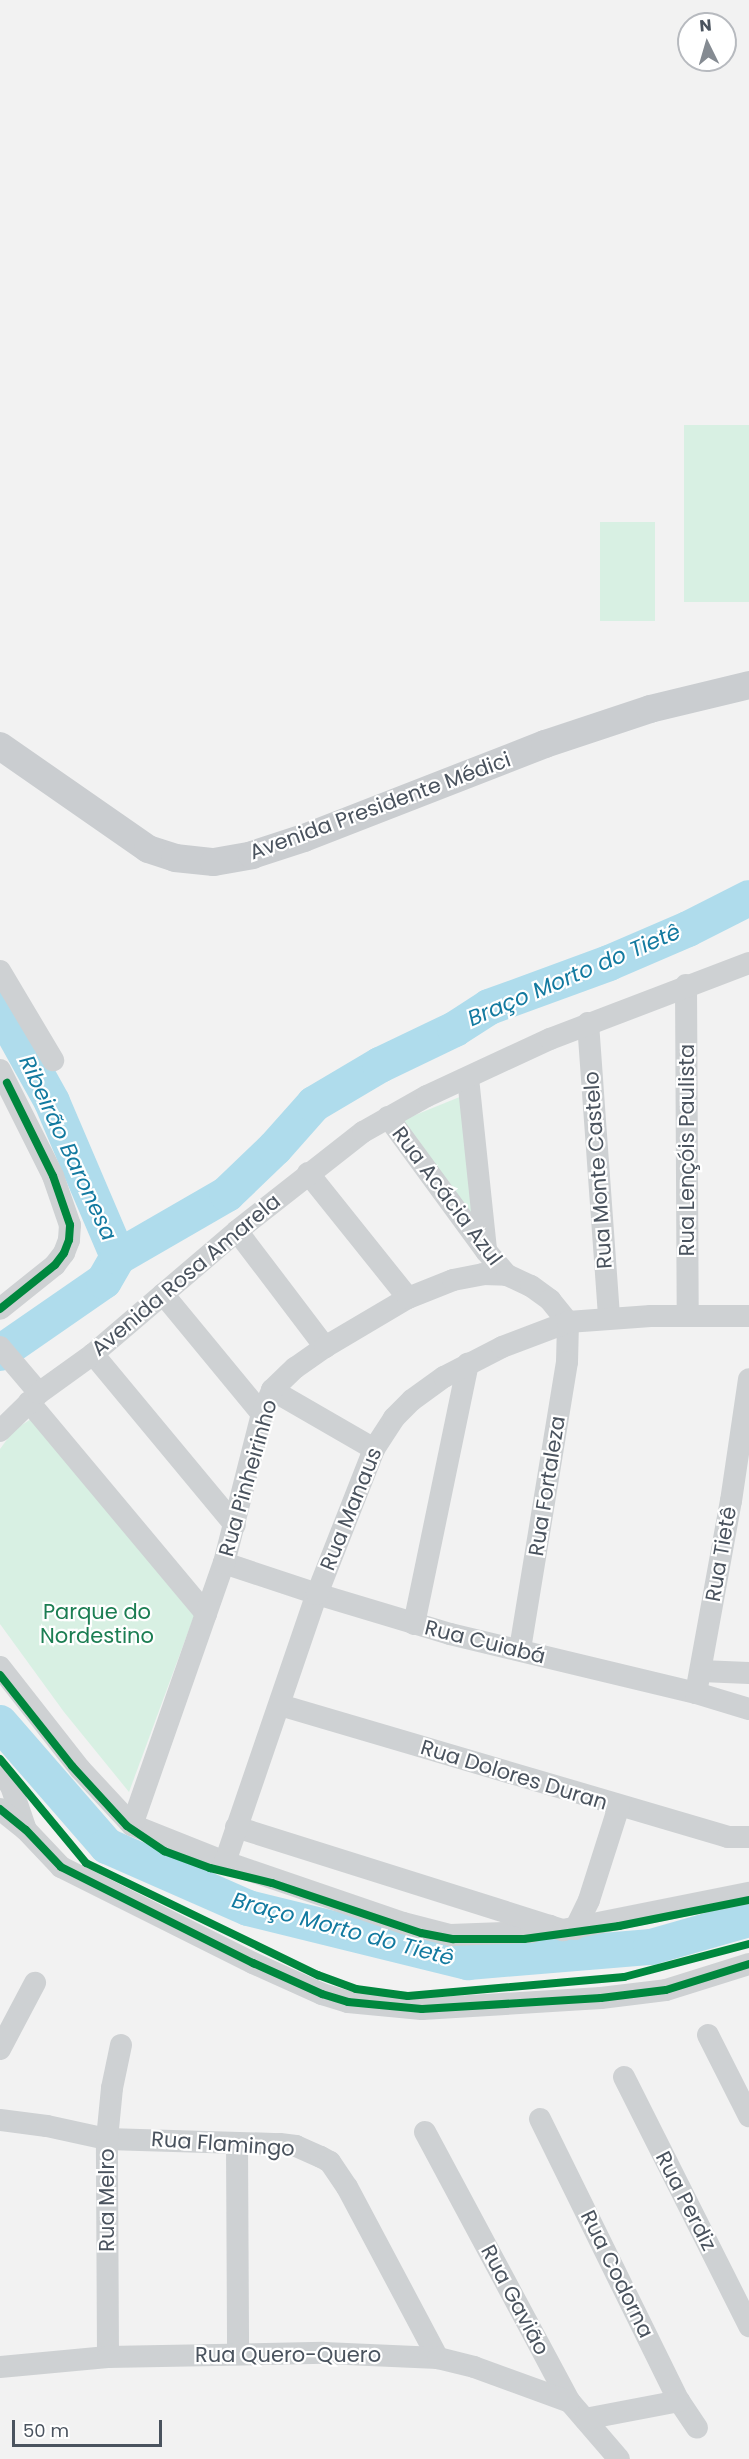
<!DOCTYPE html>
<html>
<head>
<meta charset="utf-8">
<style>
	body { margin:0 }
	#map { position:relative; width:749px; height:2459px; overflow:hidden; background:#f2f2f2; font-family:Poppins,sans-serif }
	div>[style] { position:absolute }
	[style*='--x'] { left:calc(var(--x)*1px); top:calc(var(--y)*1px); width:calc(var(--w)*1px); rotate:calc(var(--a)*1deg) }
	.green>* { inset:0; background:#d8f0e3; transform-origin:0 0 }
	.river>* { height:36px; margin:-18px; padding:0 18px; transform-origin:18px; border-radius:18px; background:#afdcec }
	.minor>* { height:22px; margin:-11px; padding:0 11px; transform-origin:11px; border-radius:11px; background:#ced1d3 }
	.major>* { height:28px; margin:-14px; padding:0 14px; transform-origin:14px; border-radius:14px; background:#cacdd0 }
	.cycleway>* { height:8px; margin:-4px; padding:0 4px; transform-origin:4px; border-radius:4px; background:#00873e }
	span { translate:-50% -50%; white-space:nowrap; text-align:center; line-height:1.15; -webkit-text-stroke:4.5px #fff; paint-order:stroke }
	.street-label { font-size:21px; color:#4a535e }
	.park-label { font-size:21px; color:#1c7e53 }
	.water-label { font-size:22px; color:#137aa0; font-style:italic }
	.north { position:absolute; left:677px; top:12px; width:60px; height:60px; box-sizing:border-box; background:#fff; border:2px solid #b7babf; border-radius:50%; rotate:355deg; font-size:16px; font-weight:700; line-height:24px; text-align:center; color:#4a535e }
	.north::after { content:''; display:block; margin:auto; width:21px; height:27px; background:#858b92; clip-path:polygon(50% 0,100% 100%,50% 72%,0 100%) }
	.scale { position:absolute; left:12px; top:2420px; width:150px; height:27px; box-sizing:border-box; border:3px solid #4a535e; border-top:0; padding-left:8px; font-size:18px; line-height:21px; white-space:nowrap; color:#4a535e; -webkit-text-stroke:4px #fff; paint-order:stroke }
</style>
</head>
<body>
<div id="map">
	<div class="green">
		<div style="left:749px;top:425px;width:177px;height:65px;rotate:90deg"></div>
		<div style="left:600px;top:522px;width:55px;height:99px"></div>
		<div style="clip-path:polygon(462px 1096px,478px 1232px,403px 1120px)"></div>
		<div style="clip-path:polygon(31px 1419px,194px 1616px,129px 1792px,64px 1712px,0 1624px,0 1449px,14px 1430px)"></div>
	</div>
	<div class="river">
		<div style="--x:0;--y:1008;--w:107;--a:61"></div>
		<div style="--x:52;--y:1102;--w:168;--a:66.9"></div>
		<div style="--x:0;--y:1353;--w:126;--a:-34.7"></div>
		<div style="--x:104;--y:1281;--w:28;--a:-60"></div>
		<div style="--x:118;--y:1257;--w:126;--a:-30"></div>
		<div style="--x:227;--y:1194;--w:66;--a:-43.8"></div>
		<div style="--x:275;--y:1148;--w:59;--a:-48.4"></div>
		<div style="--x:314;--y:1104;--w:77;--a:-30.6"></div>
		<div style="--x:380;--y:1065;--w:83;--a:-25.6"></div>
		<div style="--x:455;--y:1029;--w:40;--a:-32.9"></div>
		<div style="--x:489;--y:1007;--w:128;--a:-20.1"></div>
		<div style="--x:609;--y:963;--w:86;--a:-23.3"></div>
		<div style="--x:688;--y:929;--w:68;--a:-26.9"></div>
		<div style="--x:0;--y:1723;--w:163;--a:49"></div>
		<div style="--x:107;--y:1846;--w:154;--a:23.7"></div>
		<div style="--x:248;--y:1908;--w:227;--a:13.8"></div>
		<div style="--x:468;--y:1962;--w:184;--a:-4.7"></div>
		<div style="--x:651;--y:1947;--w:102;--a:-15.9"></div>
	</div>
	<div class="minor">
		<div style="--x:0;--y:971;--w:104;--a:59.2"></div>
		<div style="--x:686;--y:985;--w:330;--a:89.7"></div>
		<div style="--x:588;--y:1023;--w:296;--a:85.9"></div>
		<div style="--x:0;--y:1070;--w:119;--a:63.4"></div>
		<div style="--x:53;--y:1176;--w:52;--a:70.9"></div>
		<div style="--x:70;--y:1225;--w:15;--a:94"></div>
		<div style="--x:69;--y:1240;--w:14;--a:111"></div>
		<div style="--x:64;--y:1253;--w:15;--a:127"></div>
		<div style="--x:55;--y:1265;--w:70;--a:141.3"></div>
		<div style="--x:468;--y:1078;--w:172;--a:84"></div>
		<div style="--x:388;--y:1117;--w:166;--a:53.8"></div>
		<div style="--x:486;--y:1251;--w:32;--a:49"></div>
		<div style="--x:308;--y:1173;--w:160;--a:51.3"></div>
		<div style="--x:237;--y:1231;--w:146;--a:52.8"></div>
		<div style="--x:163;--y:1294;--w:156;--a:50.5"></div>
		<div style="--x:0;--y:1347;--w:60;--a:49.7"></div>
		<div style="--x:93;--y:1354;--w:222;--a:50.3"></div>
		<div style="--x:272;--y:1390;--w:118;--a:30"></div>
		<div style="--x:29;--y:1402;--w:276;--a:50.1"></div>
		<div style="--x:0;--y:1431;--w:54;--a:-44.3"></div>
		<div style="--x:39;--y:1393;--w:67;--a:-35.8"></div>
		<div style="--x:93;--y:1354;--w:189;--a:-40.5"></div>
		<div style="--x:237;--y:1231;--w:160;--a:-38.2"></div>
		<div style="--x:363;--y:1132;--w:73;--a:-29.4"></div>
		<div style="--x:427;--y:1096;--w:136;--a:-24.9"></div>
		<div style="--x:550;--y:1039;--w:213;--a:-20.9"></div>
		<div style="--x:224;--y:1563;--w:98;--a:18.4"></div>
		<div style="--x:317;--y:1594;--w:139;--a:16.7"></div>
		<div style="--x:450;--y:1634;--w:253;--a:13.5"></div>
		<div style="--x:696;--y:1693;--w:55;--a:16.8"></div>
		<div style="--x:414;--y:1624;--w:266;--a:-78.3"></div>
		<div style="--x:0;--y:1667;--w:130;--a:51.9"></div>
		<div style="--x:80;--y:1769;--w:76;--a:47.1"></div>
		<div style="--x:132;--y:1825;--w:100;--a:21.7"></div>
		<div style="--x:225;--y:1862;--w:188;--a:18.9"></div>
		<div style="--x:403;--y:1923;--w:49;--a:14.3"></div>
		<div style="--x:450;--y:1935;--w:81;--a:-2.1"></div>
		<div style="--x:531;--y:1932;--w:20;--a:-18"></div>
		<div style="--x:701;--y:1671;--w:48;--a:2.4"></div>
		<div style="--x:696;--y:1693;--w:195;--a:-79.7"></div>
		<div style="--x:731;--y:1501;--w:123;--a:-81.6"></div>
		<div style="--x:280;--y:1705;--w:467;--a:16.4"></div>
		<div style="--x:728;--y:1837;--w:21;--a:0"></div>
		<div style="--x:0;--y:1772;--w:18;--a:52"></div>
		<div style="--x:11;--y:1786;--w:46;--a:71.2"></div>
		<div style="--x:0;--y:1809;--w:33;--a:39"></div>
		<div style="--x:26;--y:1830;--w:51;--a:46.6"></div>
		<div style="--x:61;--y:1867;--w:215;--a:26.6"></div>
		<div style="--x:253;--y:1963;--w:76;--a:24.2"></div>
		<div style="--x:322;--y:1994;--w:27;--a:17"></div>
		<div style="--x:348;--y:2002;--w:74;--a:5.4"></div>
		<div style="--x:422;--y:2009;--w:179;--a:-3.5"></div>
		<div style="--x:601;--y:1998;--w:65;--a:-7"></div>
		<div style="--x:666;--y:1990;--w:87;--a:-17.4"></div>
		<div style="--x:132;--y:1825;--w:278;--a:-70.7"></div>
		<div style="--x:224;--y:1563;--w:154;--a:-75.7"></div>
		<div style="--x:262;--y:1414;--w:26;--a:-67"></div>
		<div style="--x:272;--y:1390;--w:32;--a:-44"></div>
		<div style="--x:295;--y:1368;--w:37;--a:-35"></div>
		<div style="--x:325;--y:1347;--w:96;--a:-30.6"></div>
		<div style="--x:408;--y:1298;--w:48;--a:-21.8"></div>
		<div style="--x:453;--y:1280;--w:31;--a:-11"></div>
		<div style="--x:483;--y:1274;--w:24;--a:2"></div>
		<div style="--x:507;--y:1275;--w:26;--a:25"></div>
		<div style="--x:531;--y:1286;--w:24;--a:36"></div>
		<div style="--x:550;--y:1300;--w:28;--a:51"></div>
		<div style="--x:568;--y:1322;--w:40;--a:91.4"></div>
		<div style="--x:567;--y:1362;--w:292;--a:99.3"></div>
		<div style="--x:236;--y:1827;--w:343;--a:17.5"></div>
		<div style="--x:563;--y:1930;--w:190;--a:-11.3"></div>
		<div style="--x:225;--y:1862;--w:283;--a:-71.1"></div>
		<div style="--x:317;--y:1594;--w:156;--a:-68.5"></div>
		<div style="--x:374;--y:1449;--w:37;--a:-57"></div>
		<div style="--x:394;--y:1418;--w:25;--a:-45"></div>
		<div style="--x:412;--y:1400;--w:39;--a:-36"></div>
		<div style="--x:444;--y:1377;--w:65;--a:-27.3"></div>
		<div style="--x:502;--y:1347;--w:71;--a:-20.7"></div>
		<div style="--x:568;--y:1322;--w:83;--a:-4.1"></div>
		<div style="--x:651;--y:1316;--w:98;--a:0"></div>
		<div style="--x:575;--y:1929;--w:32;--a:-64"></div>
		<div style="--x:589;--y:1900;--w:99;--a:-72.3"></div>
		<div style="--x:708;--y:2035;--w:91;--a:63.2"></div>
		<div style="--x:0;--y:2049;--w:75;--a:-62.1"></div>
		<div style="--x:624;--y:2077;--w:279;--a:63.3"></div>
		<div style="--x:540;--y:2119;--w:314;--a:63.8"></div>
		<div style="--x:679;--y:2401;--w:32;--a:56"></div>
		<div style="--x:0;--y:2120;--w:47;--a:7.3"></div>
		<div style="--x:47;--y:2126;--w:61;--a:12.2"></div>
		<div style="--x:107;--y:2139;--w:173;--a:1.7"></div>
		<div style="--x:280;--y:2144;--w:16;--a:7"></div>
		<div style="--x:296;--y:2146;--w:27;--a:24"></div>
		<div style="--x:321;--y:2157;--w:10;--a:29"></div>
		<div style="--x:330;--y:2162;--w:30;--a:56"></div>
		<div style="--x:347;--y:2187;--w:194;--a:62"></div>
		<div style="--x:425;--y:2132;--w:306;--a:61.8"></div>
		<div style="--x:570;--y:2402;--w:75;--a:49.3"></div>
		<div style="--x:237;--y:2144;--w:210;--a:89.7"></div>
		<div style="--x:108;--y:2357;--w:218;--a:-90.3"></div>
		<div style="--x:107;--y:2139;--w:51;--a:-84.4"></div>
		<div style="--x:112;--y:2088;--w:44;--a:-78.2"></div>
		<div style="--x:0;--y:2367;--w:108;--a:-5.3"></div>
		<div style="--x:108;--y:2357;--w:216;--a:-1.1"></div>
		<div style="--x:324;--y:2353;--w:114;--a:2.5"></div>
		<div style="--x:438;--y:2358;--w:37;--a:14"></div>
		<div style="--x:474;--y:2367;--w:102;--a:20"></div>
		<div style="--x:585;--y:2419;--w:96;--a:-10.8"></div>
	</div>
	<div class="major">
		<div style="--x:0;--y:746;--w:180;--a:34.8"></div>
		<div style="--x:148;--y:849;--w:28;--a:18"></div>
		<div style="--x:175;--y:858;--w:39;--a:6"></div>
		<div style="--x:214;--y:862;--w:39;--a:-10"></div>
		<div style="--x:252;--y:855;--w:55;--a:-18.1"></div>
		<div style="--x:304;--y:838;--w:259;--a:-21.3"></div>
		<div style="--x:545;--y:744;--w:111;--a:-18.4"></div>
		<div style="--x:650;--y:709;--w:102;--a:-13.6"></div>
	</div>
	<div class="cycleway">
		<div style="--x:0;--y:1309;--w:70;--a:-38.7"></div>
		<div style="--x:55;--y:1265;--w:15;--a:-53"></div>
		<div style="--x:64;--y:1253;--w:14;--a:-69"></div>
		<div style="--x:69;--y:1240;--w:15;--a:-86"></div>
		<div style="--x:70;--y:1225;--w:52;--a:-109.1"></div>
		<div style="--x:53;--y:1176;--w:104;--a:-116.3"></div>
		<div style="--x:0;--y:1675;--w:116;--a:51.6"></div>
		<div style="--x:72;--y:1766;--w:81;--a:47.5"></div>
		<div style="--x:127;--y:1826;--w:45;--a:34"></div>
		<div style="--x:164;--y:1851;--w:49;--a:20.3"></div>
		<div style="--x:210;--y:1868;--w:64;--a:13.6"></div>
		<div style="--x:272;--y:1883;--w:157;--a:18.6"></div>
		<div style="--x:421;--y:1933;--w:33;--a:11"></div>
		<div style="--x:453;--y:1939;--w:71;--a:0"></div>
		<div style="--x:524;--y:1939;--w:96;--a:-7.8"></div>
		<div style="--x:619;--y:1926;--w:133;--a:-11.3"></div>
		<div style="--x:0;--y:1759;--w:135;--a:50.4"></div>
		<div style="--x:86;--y:1863;--w:258;--a:25.8"></div>
		<div style="--x:318;--y:1975;--w:40;--a:20.2"></div>
		<div style="--x:356;--y:1989;--w:52;--a:7.7"></div>
		<div style="--x:408;--y:1996;--w:217;--a:-5"></div>
		<div style="--x:624;--y:1977;--w:129;--a:-14.8"></div>
		<div style="--x:0;--y:1809;--w:33;--a:39"></div>
		<div style="--x:26;--y:1830;--w:51;--a:46.6"></div>
		<div style="--x:61;--y:1867;--w:215;--a:26.6"></div>
		<div style="--x:253;--y:1963;--w:76;--a:24.2"></div>
		<div style="--x:322;--y:1994;--w:27;--a:17"></div>
		<div style="--x:348;--y:2002;--w:74;--a:5.4"></div>
		<div style="--x:422;--y:2009;--w:179;--a:-3.5"></div>
		<div style="--x:601;--y:1998;--w:65;--a:-7"></div>
		<div style="--x:666;--y:1990;--w:87;--a:-17.4"></div>
	</div>
	<div class="street-label">
		<span style="left:380px;top:806px;rotate:-20deg">Avenida Presidente Médici</span>
		<span style="left:687px;top:1150px;rotate:-90deg">Rua Lençóis Paulista</span>
		<span style="left:598px;top:1170px;rotate:-94deg">Rua Monte Castelo</span>
		<span style="left:447px;top:1196px;rotate:53deg">Rua Acácia Azul</span>
		<span style="left:186px;top:1275px;rotate:-40deg">Avenida Rosa Amarela</span>
		<span style="left:248px;top:1478px;rotate:-74deg">Rua Pinheirinho</span>
		<span style="left:547px;top:1486px;rotate:-81deg">Rua Fortaleza</span>
		<span style="left:351px;top:1509px;rotate:-68deg">Rua Manaus</span>
		<span style="left:721px;top:1554px;rotate:-80deg">Rua Tietê</span>
		<span style="left:485px;top:1642px;rotate:14deg">Rua Cuiabá</span>
		<span style="left:514px;top:1775px;rotate:17deg">Rua Dolores Duran</span>
		<span style="left:223px;top:2144px;rotate:4deg">Rua Flamingo</span>
		<span style="left:107px;top:2200px;rotate:-90deg">Rua Melro</span>
		<span style="left:686px;top:2201px;rotate:63deg">Rua Perdiz</span>
		<span style="left:617px;top:2274px;rotate:64deg">Rua Codorna</span>
		<span style="left:515px;top:2300px;rotate:62deg">Rua Gavião</span>
		<span style="left:288px;top:2355px">Rua Quero-Quero</span>
	</div>
	<div class="park-label">
		<span style="left:97px;top:1624px">Parque do<br>Nordestino</span>
	</div>
	<div class="water-label">
		<span style="left:574px;top:975px;rotate:-23deg">Braço Morto do Tietê</span>
		<span style="left:68px;top:1148px;rotate:65deg">Ribeirão Baronesa</span>
		<span style="left:343px;top:1929px;rotate:15deg">Braço Morto do Tietê</span>
	</div>
	<div class="north">N</div>
	<div class="scale">50 m</div>
</div>
</body>
</html>
